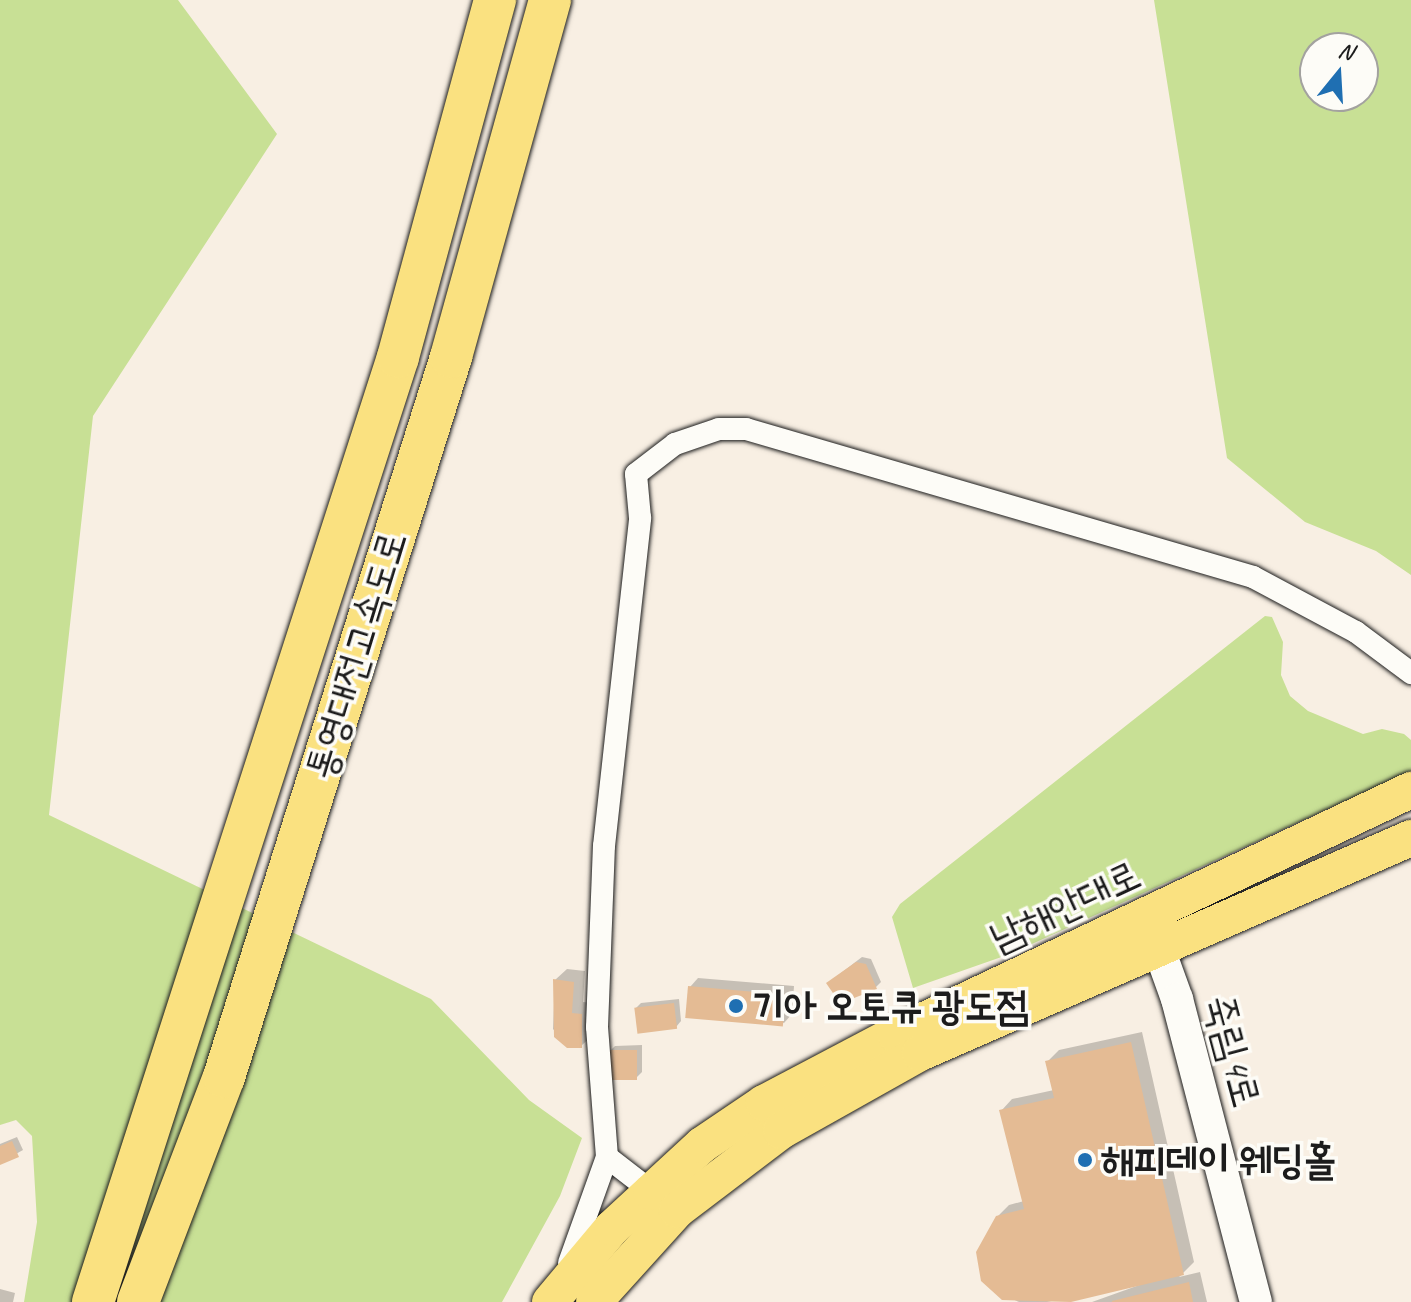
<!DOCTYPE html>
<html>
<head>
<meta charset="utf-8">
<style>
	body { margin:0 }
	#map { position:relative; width:1411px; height:1302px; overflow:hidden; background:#f8efe3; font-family:Caveat,"Poor Story",sans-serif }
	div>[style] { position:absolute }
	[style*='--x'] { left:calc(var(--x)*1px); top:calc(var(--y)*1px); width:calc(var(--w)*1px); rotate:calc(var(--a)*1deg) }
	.green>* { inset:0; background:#c8e095 }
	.shadow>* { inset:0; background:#0003 }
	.building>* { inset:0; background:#e4bb94; transform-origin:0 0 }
	.roads { filter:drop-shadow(0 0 2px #1c1c1c) drop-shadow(0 0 2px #1c1c1c) }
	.street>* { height:22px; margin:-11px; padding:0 11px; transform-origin:11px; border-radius:11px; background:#fdfcf7 }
	.secondary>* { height:32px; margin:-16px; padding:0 16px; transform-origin:16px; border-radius:16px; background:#fdfcf7 }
	.primary>* { height:36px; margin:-18px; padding:0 18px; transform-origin:18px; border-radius:18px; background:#fae180 }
	.highway>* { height:42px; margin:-21px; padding:0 21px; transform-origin:21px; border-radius:21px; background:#fae180 }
	.dots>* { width:22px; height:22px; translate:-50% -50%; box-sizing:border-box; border:4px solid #fdfcf7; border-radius:50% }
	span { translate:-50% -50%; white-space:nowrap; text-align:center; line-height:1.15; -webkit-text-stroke:7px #fdfcf7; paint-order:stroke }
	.street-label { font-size:40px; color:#1c1c1c }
	.poi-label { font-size:40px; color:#1c1c1c; font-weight:700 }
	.left { translate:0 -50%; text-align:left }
	.north { position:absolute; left:1299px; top:32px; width:80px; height:80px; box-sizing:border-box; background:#fdfcf7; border:2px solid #a3a29f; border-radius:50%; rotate:18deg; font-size:22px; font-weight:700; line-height:32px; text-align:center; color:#1c1c1c }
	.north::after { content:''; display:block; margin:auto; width:28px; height:36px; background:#1f6fb2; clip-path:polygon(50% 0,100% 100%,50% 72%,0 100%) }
</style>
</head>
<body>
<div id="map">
	<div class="green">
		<div style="clip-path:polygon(0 0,178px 0,277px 134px,93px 416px,49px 815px,431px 999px,529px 1100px,582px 1138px,560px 1196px,502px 1302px,24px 1302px,37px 1222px,32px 1136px,16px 1120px,0 1125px)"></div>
		<div style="clip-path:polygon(evenodd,1154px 0,1411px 0,1411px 575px,1376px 551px,1305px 522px,1227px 458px,1154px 0,1363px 48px,1363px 96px,1315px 96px,1315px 48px,1363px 48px)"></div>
		<div style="clip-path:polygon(1265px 616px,1272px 617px,1283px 642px,1281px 675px,1290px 696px,1308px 711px,1363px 734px,1382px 729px,1404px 734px,1411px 740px,1411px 771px,1010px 954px,913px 988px,892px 917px,900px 904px)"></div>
	</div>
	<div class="shadow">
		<div style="clip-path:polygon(862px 957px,871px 959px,881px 982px,876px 987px,828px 983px)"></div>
		<div style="clip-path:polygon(567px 969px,585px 971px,583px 1002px,593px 1003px,593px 1035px,581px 1046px,568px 1046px,553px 1029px,555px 980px)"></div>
		<div style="clip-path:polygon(698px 978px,794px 986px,792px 1014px,784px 1023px,690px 987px)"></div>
		<div style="clip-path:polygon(679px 999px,681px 1021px,676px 1027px,636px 1008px,641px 1003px)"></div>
		<div style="clip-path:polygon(1142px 1032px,1194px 1262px,1179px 1277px,1200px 1272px,1207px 1302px,1092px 1302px,1159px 1278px,1047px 1302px,1019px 1302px,992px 1290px,997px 1217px,1009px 1205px,1024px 1201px,1001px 1111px,1012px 1099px,1054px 1090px,1047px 1062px,1059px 1050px)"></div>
		<div style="clip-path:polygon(642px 1045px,642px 1072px,637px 1077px,610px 1051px,615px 1046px)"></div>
		<div style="clip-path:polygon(17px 1137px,23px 1150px,0 1163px,0 1144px)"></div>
		<div style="clip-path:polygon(0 1289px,15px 1293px,13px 1302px,0 1302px)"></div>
	</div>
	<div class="building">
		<div style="clip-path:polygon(856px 962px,866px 964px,877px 989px,849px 1000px,835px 996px,826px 983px)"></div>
		<div style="clip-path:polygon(553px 979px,574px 982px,572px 1013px,582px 1014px,582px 1048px,567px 1048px,554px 1037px)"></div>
		<div style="left:688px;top:986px;width:98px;height:32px;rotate:5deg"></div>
		<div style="left:674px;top:1003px;width:26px;height:40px;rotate:83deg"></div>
		<div style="clip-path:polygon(1131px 1042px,1184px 1275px,1071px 1302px,1002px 1300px,981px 1281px,976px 1252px,996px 1216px,1024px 1209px,999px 1110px,1054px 1098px,1045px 1061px)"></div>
		<div style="left:608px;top:1050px;width:29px;height:30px"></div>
		<div style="clip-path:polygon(12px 1141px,19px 1157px,0 1165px,0 1146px)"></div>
		<div style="clip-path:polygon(1189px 1282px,1193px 1302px,1112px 1302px,1112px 1301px)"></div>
	</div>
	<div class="roads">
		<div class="street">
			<div style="--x:607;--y:1157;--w:67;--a:37.7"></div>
			<div style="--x:569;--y:1263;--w:113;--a:-70.3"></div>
			<div style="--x:607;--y:1157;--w:130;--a:-94.4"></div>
			<div style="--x:597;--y:1027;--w:181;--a:-87.8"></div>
			<div style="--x:604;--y:846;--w:330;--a:-83.7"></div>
			<div style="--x:640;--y:518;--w:44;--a:-95.2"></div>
			<div style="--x:636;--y:474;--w:49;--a:-37.6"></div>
			<div style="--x:675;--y:444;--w:46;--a:-18.8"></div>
			<div style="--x:719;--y:429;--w:27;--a:0"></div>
			<div style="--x:746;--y:429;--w:528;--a:16.27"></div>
			<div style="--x:1253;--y:577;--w:117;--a:28.1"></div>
			<div style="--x:1356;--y:632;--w:69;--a:36.7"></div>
		</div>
		<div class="secondary">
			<div style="--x:1150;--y:924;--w:80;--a:70.2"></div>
			<div style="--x:1177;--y:999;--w:313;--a:75.4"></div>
		</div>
		<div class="primary">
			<div style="--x:550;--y:1302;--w:97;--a:-50"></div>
			<div style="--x:612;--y:1228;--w:53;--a:-42.7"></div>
			<div style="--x:651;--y:1192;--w:69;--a:-42.7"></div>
			<div style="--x:702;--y:1145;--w:75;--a:-34.1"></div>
			<div style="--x:764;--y:1103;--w:148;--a:-27.8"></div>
			<div style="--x:895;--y:1034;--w:571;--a:-25.31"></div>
			<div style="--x:594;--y:1302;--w:124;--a:-47.9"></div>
			<div style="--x:677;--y:1210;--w:131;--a:-37.2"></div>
			<div style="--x:781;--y:1131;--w:159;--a:-29.3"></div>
			<div style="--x:920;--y:1053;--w:536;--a:-23.65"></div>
		</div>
		<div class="highway">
			<div style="--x:93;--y:1302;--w:993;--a:-72.11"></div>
			<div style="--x:398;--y:357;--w:370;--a:-74.8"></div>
			<div style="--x:138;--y:1302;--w:241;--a:-69.1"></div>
			<div style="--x:224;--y:1077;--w:755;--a:-72.5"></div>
			<div style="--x:451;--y:357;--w:370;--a:-74.5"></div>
		</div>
	</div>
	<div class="dots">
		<div style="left:736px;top:1006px;background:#1f6fb2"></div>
		<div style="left:1085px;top:1160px;background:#1f6fb2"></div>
	</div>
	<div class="street-label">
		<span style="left:356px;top:655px;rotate:-73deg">통영대전고속도로</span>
		<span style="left:1065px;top:906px;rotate:-25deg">남해안대로</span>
		<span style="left:1233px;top:1051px;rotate:75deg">죽림4로</span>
	</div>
	<div class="poi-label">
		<span class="left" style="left:752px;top:1006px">기아 오토큐 광도점</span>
		<span class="left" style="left:1101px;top:1160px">해피데이 웨딩홀</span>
	</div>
	<div class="north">N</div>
</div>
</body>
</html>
